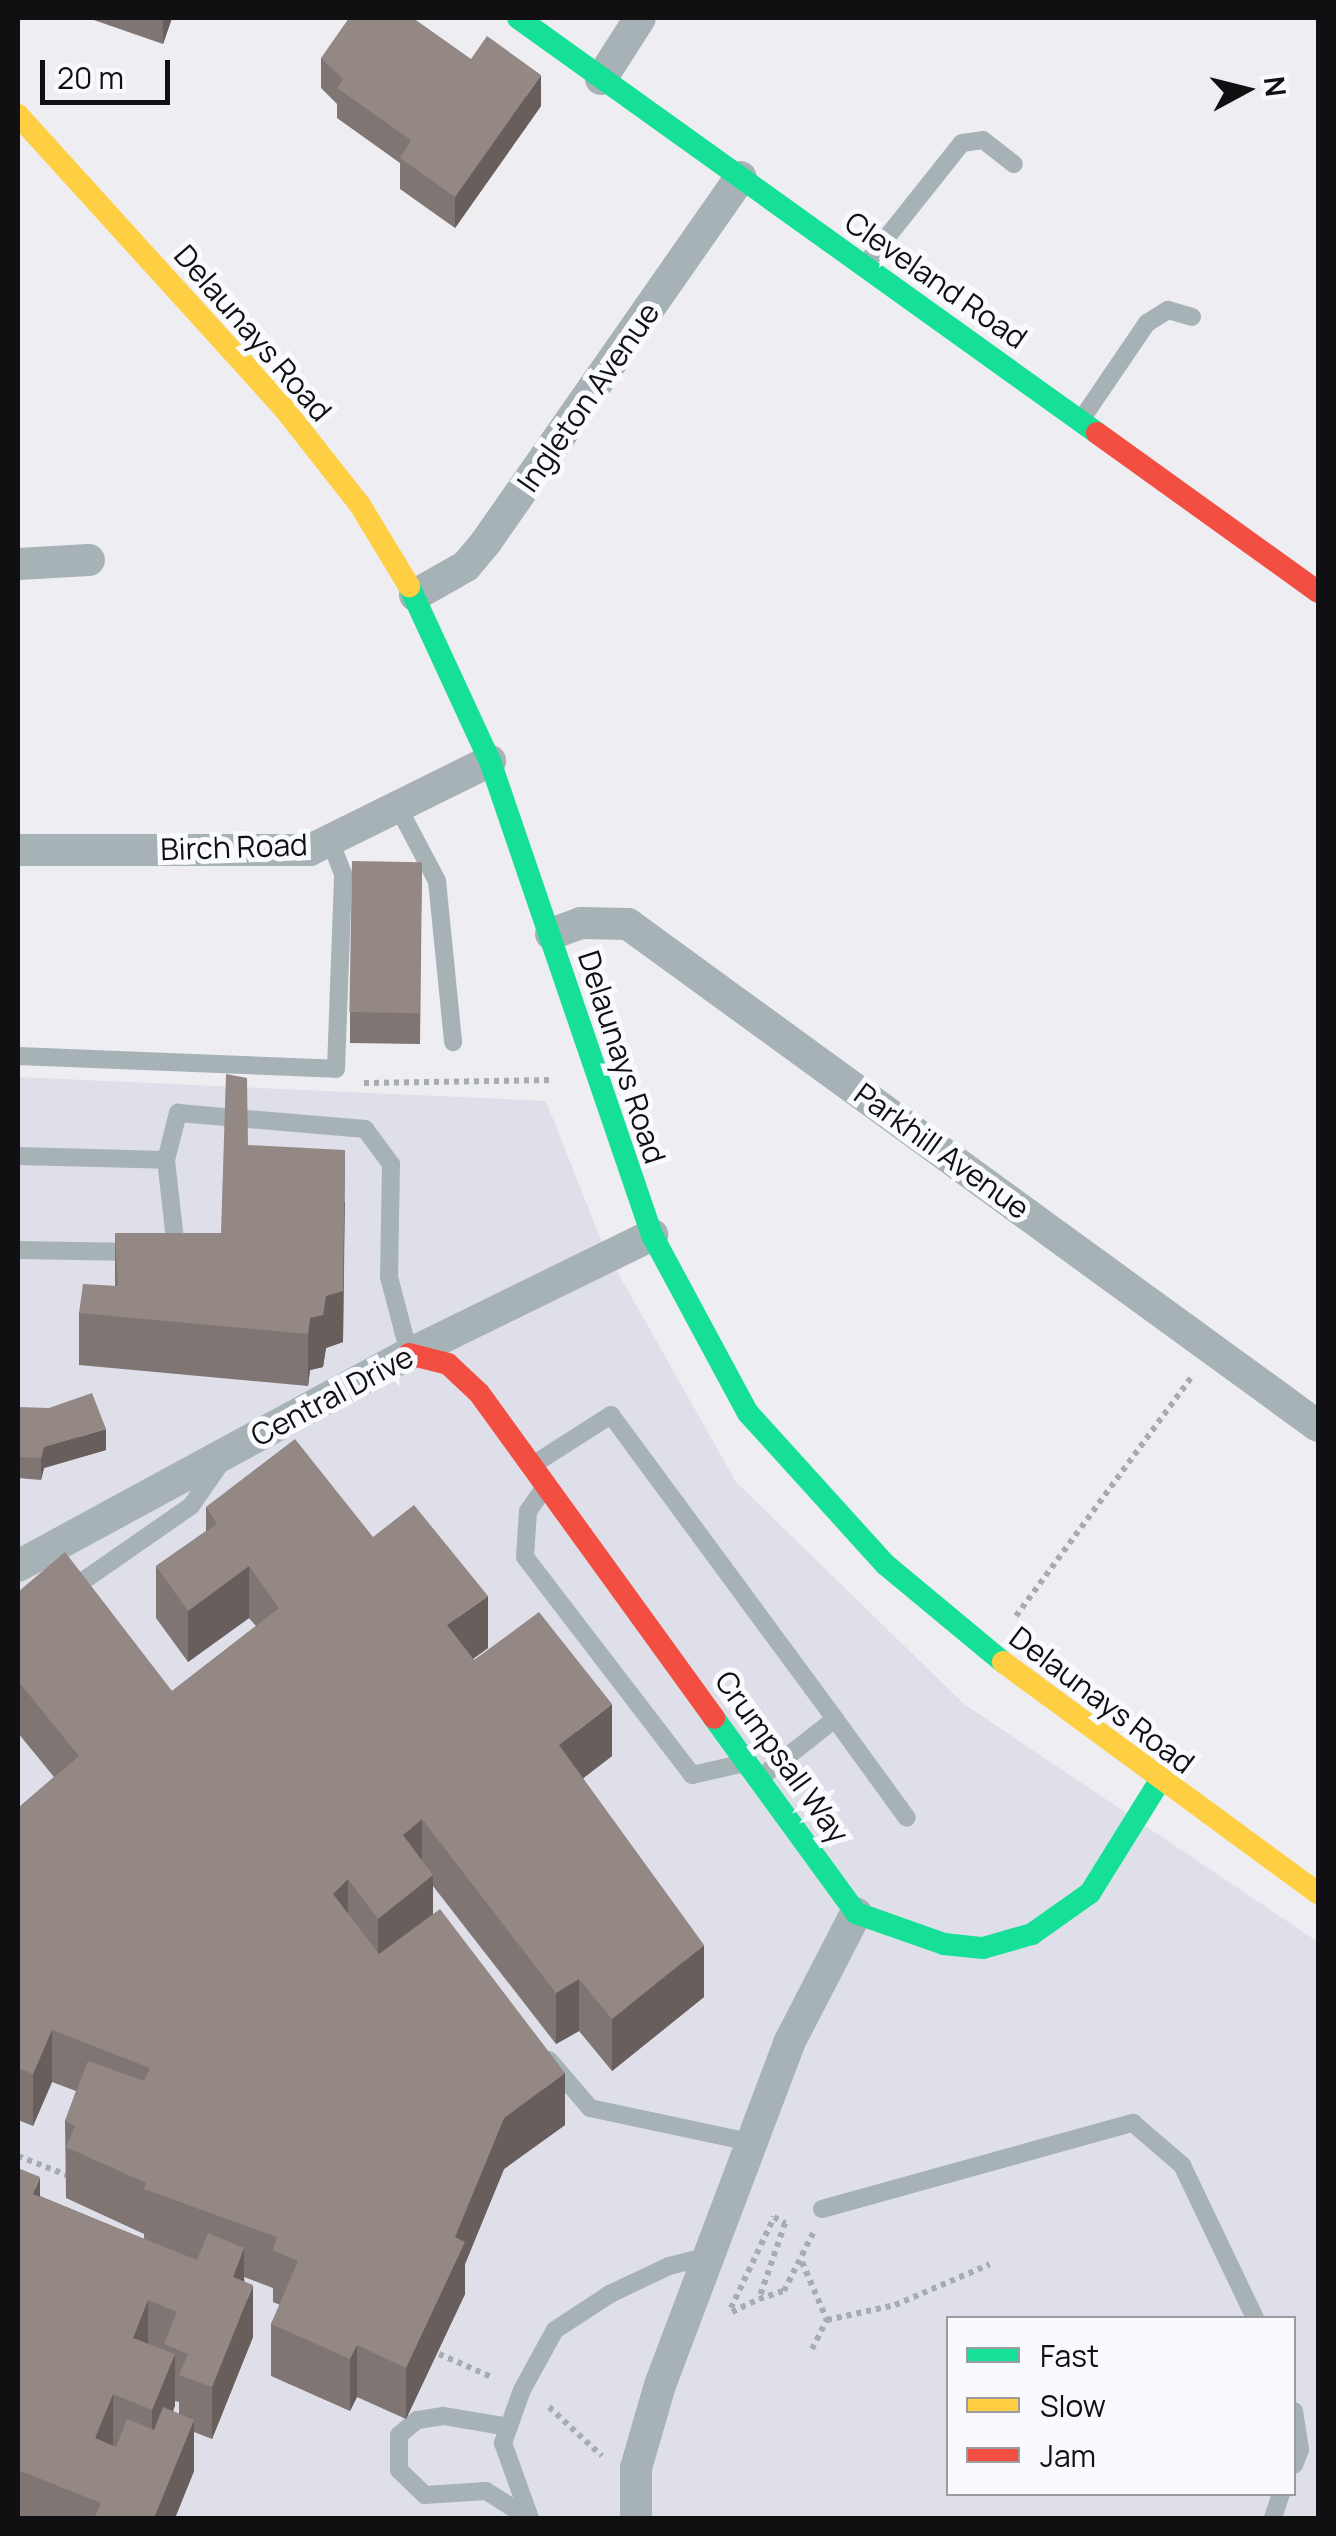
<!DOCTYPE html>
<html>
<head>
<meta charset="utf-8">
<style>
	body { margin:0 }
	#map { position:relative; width:1336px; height:2536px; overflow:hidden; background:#ededf2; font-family:Manrope,sans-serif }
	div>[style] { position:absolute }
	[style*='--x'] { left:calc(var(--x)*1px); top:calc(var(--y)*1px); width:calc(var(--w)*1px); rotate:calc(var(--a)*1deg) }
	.built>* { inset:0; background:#dfdfea }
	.path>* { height:6px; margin-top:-3px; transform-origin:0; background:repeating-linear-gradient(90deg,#a7acb1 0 5px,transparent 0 10px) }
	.lane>* { height:18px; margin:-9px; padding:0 9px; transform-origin:9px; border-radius:9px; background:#a6b2b6 }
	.street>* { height:32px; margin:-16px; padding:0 16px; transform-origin:16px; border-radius:16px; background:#a6b2b6 }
	.fast>* { height:22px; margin:-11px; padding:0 11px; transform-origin:11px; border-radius:11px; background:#16e098 }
	.slow>* { height:22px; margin:-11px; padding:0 11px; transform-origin:11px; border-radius:11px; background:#ffcf43 }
	.jam>* { height:22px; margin:-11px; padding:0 11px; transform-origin:11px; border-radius:11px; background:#f24e42 }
	.wall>* { inset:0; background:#7f7572 }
	.shaded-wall>* { inset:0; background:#685f5d }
	.building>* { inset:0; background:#948885; transform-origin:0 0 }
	span { translate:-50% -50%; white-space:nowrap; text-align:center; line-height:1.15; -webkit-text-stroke:10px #f9fafe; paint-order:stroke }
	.street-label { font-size:30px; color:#101012 }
	.frame { position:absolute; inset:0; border:20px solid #101012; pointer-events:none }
	.legend { position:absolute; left:946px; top:2316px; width:350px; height:180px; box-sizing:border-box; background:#f9fafe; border:2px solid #9c9ca0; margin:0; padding:12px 18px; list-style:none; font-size:30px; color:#101012 }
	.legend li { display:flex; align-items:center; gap:20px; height:50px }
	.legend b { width:50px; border:2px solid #9c9ca0 }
	.north { position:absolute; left:1196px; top:40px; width:100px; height:100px; -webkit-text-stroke:8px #f9fafe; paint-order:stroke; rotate:83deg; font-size:28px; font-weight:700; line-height:40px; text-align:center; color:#101012 }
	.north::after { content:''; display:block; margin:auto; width:35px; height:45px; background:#101012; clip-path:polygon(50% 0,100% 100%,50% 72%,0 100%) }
	.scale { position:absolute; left:40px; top:60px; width:130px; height:45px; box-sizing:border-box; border:5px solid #101012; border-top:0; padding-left:12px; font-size:30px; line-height:35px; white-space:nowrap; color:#101012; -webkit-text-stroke:8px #f9fafe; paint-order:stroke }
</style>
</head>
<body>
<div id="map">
	<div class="built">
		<div style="clip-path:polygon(evenodd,18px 1077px,546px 1101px,605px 1250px,736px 1482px,964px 1704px,1318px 1942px,1318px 2518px,18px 2518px,18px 1077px,948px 2318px,1294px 2318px,1294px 2494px,948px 2494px,948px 2318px)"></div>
	</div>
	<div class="path">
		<div style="--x:364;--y:1083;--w:187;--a:-0.9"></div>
		<div style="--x:1016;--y:1616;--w:298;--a:-53.7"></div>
		<div style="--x:18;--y:2156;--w:60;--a:21.4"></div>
		<div style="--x:802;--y:2262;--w:63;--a:66.7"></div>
		<div style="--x:731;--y:2308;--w:101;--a:-64.7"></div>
		<div style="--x:774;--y:2217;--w:13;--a:29"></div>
		<div style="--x:785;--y:2223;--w:80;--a:108.9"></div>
		<div style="--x:759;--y:2299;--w:26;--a:-18"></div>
		<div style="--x:784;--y:2291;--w:65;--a:-63.4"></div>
		<div style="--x:732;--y:2312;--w:30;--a:-26"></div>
		<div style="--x:812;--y:2349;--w:33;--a:-63"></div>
		<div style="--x:827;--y:2320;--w:70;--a:-12.4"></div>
		<div style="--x:895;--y:2305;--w:103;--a:-23.3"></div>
		<div style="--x:439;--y:2354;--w:60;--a:23.6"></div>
		<div style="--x:549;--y:2407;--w:72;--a:42.8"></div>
	</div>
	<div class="lane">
		<div style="--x:864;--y:266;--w:157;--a:-51.5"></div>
		<div style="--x:962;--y:143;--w:21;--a:-8"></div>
		<div style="--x:983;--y:140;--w:39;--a:38"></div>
		<div style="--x:1081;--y:420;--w:117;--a:-55.8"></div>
		<div style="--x:1147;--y:323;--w:25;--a:-32"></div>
		<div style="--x:1168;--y:310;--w:25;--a:16"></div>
		<div style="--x:398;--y:807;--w:84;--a:62.2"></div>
		<div style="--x:437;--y:881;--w:162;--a:84.3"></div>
		<div style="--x:18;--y:1056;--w:318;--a:2.3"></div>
		<div style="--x:336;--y:1069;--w:195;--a:-87.9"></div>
		<div style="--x:343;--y:874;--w:36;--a:-111"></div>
		<div style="--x:18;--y:1156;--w:148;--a:1.5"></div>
		<div style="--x:161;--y:1247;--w:16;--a:-27"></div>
		<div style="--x:175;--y:1240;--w:81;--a:-96.4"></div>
		<div style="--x:166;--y:1160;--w:49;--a:-75.7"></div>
		<div style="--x:178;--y:1113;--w:188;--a:4.9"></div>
		<div style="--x:365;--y:1129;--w:44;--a:53.4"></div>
		<div style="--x:391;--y:1164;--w:113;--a:91"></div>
		<div style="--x:389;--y:1277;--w:79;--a:75.3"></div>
		<div style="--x:18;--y:1250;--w:118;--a:1"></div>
		<div style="--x:531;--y:1466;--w:95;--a:-32.5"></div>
		<div style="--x:611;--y:1415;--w:378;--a:53.6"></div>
		<div style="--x:835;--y:1719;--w:94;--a:141.9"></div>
		<div style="--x:545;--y:1487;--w:29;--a:125"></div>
		<div style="--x:528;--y:1511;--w:46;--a:93.7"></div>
		<div style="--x:525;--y:1557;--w:275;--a:52.5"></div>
		<div style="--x:692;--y:1775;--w:54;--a:-12.8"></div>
		<div style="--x:70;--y:1590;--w:147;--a:-34.8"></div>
		<div style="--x:191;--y:1506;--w:51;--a:-55.4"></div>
		<div style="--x:835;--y:1719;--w:122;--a:54"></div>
		<div style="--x:549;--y:2060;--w:63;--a:49.5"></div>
		<div style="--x:590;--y:2108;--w:168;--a:12"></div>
		<div style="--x:822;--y:2209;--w:323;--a:-15.5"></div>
		<div style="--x:1133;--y:2123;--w:65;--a:40.6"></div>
		<div style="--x:1182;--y:2165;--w:170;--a:64.5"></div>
		<div style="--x:1294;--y:2411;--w:39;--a:81"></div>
		<div style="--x:1300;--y:2450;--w:16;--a:112"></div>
		<div style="--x:509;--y:2427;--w:67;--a:-170.5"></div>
		<div style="--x:443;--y:2416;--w:26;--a:171"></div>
		<div style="--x:417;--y:2420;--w:23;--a:140"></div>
		<div style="--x:399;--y:2435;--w:35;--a:90"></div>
		<div style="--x:399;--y:2470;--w:36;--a:44"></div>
		<div style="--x:425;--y:2495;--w:61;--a:-3.8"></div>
		<div style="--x:486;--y:2491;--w:51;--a:32.1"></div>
		<div style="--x:530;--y:2518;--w:80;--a:-109.8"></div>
		<div style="--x:503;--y:2443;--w:56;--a:-70.3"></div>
		<div style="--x:522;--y:2390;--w:68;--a:-61.2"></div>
		<div style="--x:555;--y:2330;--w:66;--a:-33.2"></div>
		<div style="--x:610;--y:2294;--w:65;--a:-25.4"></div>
		<div style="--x:669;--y:2266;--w:41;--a:-14"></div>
		<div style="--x:1273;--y:2518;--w:25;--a:-72"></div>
	</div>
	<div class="street">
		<div style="--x:601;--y:79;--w:72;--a:-57.4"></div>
		<div style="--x:18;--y:564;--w:71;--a:-3.2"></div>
		<div style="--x:415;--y:595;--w:59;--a:-29.6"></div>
		<div style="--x:466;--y:566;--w:31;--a:-50"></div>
		<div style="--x:486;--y:542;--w:445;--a:-55.1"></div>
		<div style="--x:18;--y:850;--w:292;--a:0"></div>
		<div style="--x:310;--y:850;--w:201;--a:-26.3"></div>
		<div style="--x:551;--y:934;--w:32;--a:-20"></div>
		<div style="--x:581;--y:923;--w:47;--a:1.2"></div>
		<div style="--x:628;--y:924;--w:853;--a:36.04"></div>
		<div style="--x:18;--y:1566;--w:445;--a:-28.5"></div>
		<div style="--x:409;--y:1354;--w:271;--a:-26.1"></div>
		<div style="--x:636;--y:2518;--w:50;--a:-90"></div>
		<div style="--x:636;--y:2468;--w:86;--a:-73.9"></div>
		<div style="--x:660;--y:2385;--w:366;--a:-69.3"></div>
		<div style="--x:789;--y:2043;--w:146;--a:-62.7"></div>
	</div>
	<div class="fast">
		<div style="--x:518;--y:18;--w:712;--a:35.63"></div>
		<div style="--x:409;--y:586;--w:193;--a:65.2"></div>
		<div style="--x:490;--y:761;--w:501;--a:71.13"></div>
		<div style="--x:652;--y:1235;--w:202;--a:61.7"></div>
		<div style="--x:748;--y:1413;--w:205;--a:47.8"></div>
		<div style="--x:886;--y:1565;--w:152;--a:39.7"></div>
		<div style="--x:714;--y:1718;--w:241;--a:53.9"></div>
		<div style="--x:856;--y:1913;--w:93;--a:19.4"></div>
		<div style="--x:944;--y:1944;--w:39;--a:6"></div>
		<div style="--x:983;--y:1948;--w:51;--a:-15.9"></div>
		<div style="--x:1032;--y:1934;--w:71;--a:-35.3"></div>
		<div style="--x:1090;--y:1893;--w:131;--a:-58.1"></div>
	</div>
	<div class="slow">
		<div style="--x:18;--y:115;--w:399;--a:47.8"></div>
		<div style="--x:286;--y:411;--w:120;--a:51.8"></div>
		<div style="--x:360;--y:505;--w:95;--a:58.8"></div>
		<div style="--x:1003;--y:1662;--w:391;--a:36.3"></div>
	</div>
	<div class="jam">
		<div style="--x:1097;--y:433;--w:272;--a:35.7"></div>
		<div style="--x:409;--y:1354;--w:40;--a:14.4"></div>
		<div style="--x:448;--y:1364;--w:42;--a:43.1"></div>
		<div style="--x:479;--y:1393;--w:401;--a:54.1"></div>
	</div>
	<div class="wall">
		<div style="clip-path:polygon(88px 18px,172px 18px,163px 44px)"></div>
		<div style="clip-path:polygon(321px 58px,471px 59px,541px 106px,455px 228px,400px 189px,400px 163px,337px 118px,337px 104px,321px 88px)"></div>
		<div style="clip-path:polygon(422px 862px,420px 1044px,350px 1043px,350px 1012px)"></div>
		<div style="clip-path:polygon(248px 1145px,345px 1202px,343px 1342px,326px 1348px,323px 1367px,310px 1370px,308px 1386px,79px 1365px,79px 1313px,115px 1286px,115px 1233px,221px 1233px)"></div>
		<div style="clip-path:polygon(18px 1407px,106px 1450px,44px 1468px,41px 1480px,18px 1478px)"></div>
		<div style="clip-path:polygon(evenodd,206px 1507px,373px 1537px,488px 1648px,473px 1659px,612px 1756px,583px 1778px,704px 1997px,612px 2071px,579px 2031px,556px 2044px,433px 1886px,433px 1914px,565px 2125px,504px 2169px,465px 2264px,465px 2294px,406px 2419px,357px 2397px,350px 2411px,271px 2376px,271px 2324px,280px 2305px,273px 2302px,273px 2288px,244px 2277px,253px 2337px,212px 2439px,194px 2432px,194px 2471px,175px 2518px,18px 2518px,18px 2168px,40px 2196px,144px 2239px,144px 2234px,66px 2198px,65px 2121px,76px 2091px,52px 2082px,33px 2126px,18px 2120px,18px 1808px,54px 1777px,18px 1733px,18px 1592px,172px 1691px,256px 1626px,249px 1618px,188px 1662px,156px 1618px,156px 1566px,206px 1531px,206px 1507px,175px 2401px,179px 2402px,179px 2414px,173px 2411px,175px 2401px)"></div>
	</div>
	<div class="shaded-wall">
		<div style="clip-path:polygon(163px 18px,172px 18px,163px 44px)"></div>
		<div style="clip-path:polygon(541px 75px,541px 106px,455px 228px,455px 197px)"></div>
		<div style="clip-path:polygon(345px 1150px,343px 1342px,326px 1348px,323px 1367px,310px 1370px,308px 1386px,308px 1334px,310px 1318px)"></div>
		<div style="clip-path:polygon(106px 1429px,106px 1450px,44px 1468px,41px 1480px,41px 1458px,44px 1447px)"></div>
		<div style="clip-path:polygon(249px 1566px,249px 1618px,188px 1662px,188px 1611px)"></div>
		<div style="clip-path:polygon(488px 1596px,488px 1648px,447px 1677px,447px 1625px)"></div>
		<div style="clip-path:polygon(612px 1704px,612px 1756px,559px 1797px,559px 1745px)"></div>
		<div style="clip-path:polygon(422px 1819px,422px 1871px,403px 1835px)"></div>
		<div style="clip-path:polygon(433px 1875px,433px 1927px,378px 1970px,378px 1919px)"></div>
		<div style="clip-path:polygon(348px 1879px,348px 1931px,333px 1894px)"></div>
		<div style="clip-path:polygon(704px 1945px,704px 1997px,612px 2071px,612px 2019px)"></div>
		<div style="clip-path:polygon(579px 1979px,579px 2031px,556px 2044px,556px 1993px)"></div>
		<div style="clip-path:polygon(52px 2030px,52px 2082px,33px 2126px,33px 2074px)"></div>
		<div style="clip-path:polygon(565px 2073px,565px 2125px,504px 2169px,465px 2264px,465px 2294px,406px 2419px,406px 2368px,455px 2237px,504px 2118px)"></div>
		<div style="clip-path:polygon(40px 2177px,40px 2229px,33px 2194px)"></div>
		<div style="clip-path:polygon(244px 2248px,244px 2300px,233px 2277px)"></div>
		<div style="clip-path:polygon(253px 2285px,253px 2337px,212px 2439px,212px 2387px)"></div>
		<div style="clip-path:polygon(148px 2300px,148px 2352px,133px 2338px)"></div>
		<div style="clip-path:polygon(357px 2345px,357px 2397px,350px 2411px,350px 2359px)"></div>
		<div style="clip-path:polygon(175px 2354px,175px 2406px,152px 2462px,152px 2410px)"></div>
		<div style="clip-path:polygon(113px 2394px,113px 2446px,95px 2438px)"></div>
		<div style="clip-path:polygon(194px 2420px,194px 2471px,175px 2518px,154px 2518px)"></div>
	</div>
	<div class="building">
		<div style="clip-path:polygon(349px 18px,413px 18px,471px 59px,487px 36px,541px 75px,455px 197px,400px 158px,411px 140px,337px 88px,343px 79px,321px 58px)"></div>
		<div style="left:352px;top:861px;width:70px;height:151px;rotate:1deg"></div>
		<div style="clip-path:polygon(226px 1074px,247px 1078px,248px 1145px,345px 1150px,343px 1291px,326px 1296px,323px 1315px,310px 1318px,308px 1334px,79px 1313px,83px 1284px,118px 1286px,115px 1233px,221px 1233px)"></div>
		<div style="clip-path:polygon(92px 1393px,106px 1429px,44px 1447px,41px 1458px,18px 1457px,18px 1407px,49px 1408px)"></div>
		<div style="clip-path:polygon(295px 1439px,373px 1537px,414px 1505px,488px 1596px,447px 1625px,474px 1660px,539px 1612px,612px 1704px,559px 1745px,704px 1945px,612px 2019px,579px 1979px,556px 1993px,422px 1819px,403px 1835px,433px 1875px,378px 1919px,348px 1879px,333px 1894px,379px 1954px,440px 1909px,565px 2073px,504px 2118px,455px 2237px,465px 2242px,406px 2368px,357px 2345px,350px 2359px,271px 2324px,298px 2261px,273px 2250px,277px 2237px,144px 2189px,146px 2183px,66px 2147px,75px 2126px,65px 2121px,88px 2061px,144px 2081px,150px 2068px,52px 2030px,33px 2074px,18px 2068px,18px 1808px,79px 1756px,18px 1681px,18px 1592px,65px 1552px,172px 1691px,279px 1608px,249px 1566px,188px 1611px,156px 1566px,217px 1524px,206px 1507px)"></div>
		<div style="clip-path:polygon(18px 2168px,40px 2177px,33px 2194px,197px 2260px,208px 2233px,244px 2248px,233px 2277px,253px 2285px,212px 2387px,179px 2375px,188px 2354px,164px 2344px,177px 2312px,148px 2300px,133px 2338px,175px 2354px,152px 2410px,113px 2394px,95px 2438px,116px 2447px,127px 2419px,154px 2430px,163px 2407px,194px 2420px,154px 2518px,94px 2518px,101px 2503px,18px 2470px)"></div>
	</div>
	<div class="street-label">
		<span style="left:936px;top:280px;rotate:35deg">Cleveland Road</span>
		<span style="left:253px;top:333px;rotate:49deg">Delaunays Road</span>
		<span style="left:588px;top:397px;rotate:-55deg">Ingleton Avenue</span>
		<span style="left:234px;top:847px;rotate:-2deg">Birch Road</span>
		<span style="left:622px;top:1057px;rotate:72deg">Delaunays Road</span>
		<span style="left:942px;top:1151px;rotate:36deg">Parkhill Avenue</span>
		<span style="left:332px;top:1396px;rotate:-28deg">Central Drive</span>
		<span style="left:1102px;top:1700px;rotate:37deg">Delaunays Road</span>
		<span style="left:782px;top:1757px;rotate:54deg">Crumpsall Way</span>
	</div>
	<div class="frame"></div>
	<ul class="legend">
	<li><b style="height:12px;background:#16e098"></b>Fast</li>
	<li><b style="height:12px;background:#ffcf43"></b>Slow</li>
	<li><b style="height:12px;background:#f24e42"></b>Jam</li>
	</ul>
	<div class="north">N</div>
	<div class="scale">20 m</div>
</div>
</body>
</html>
